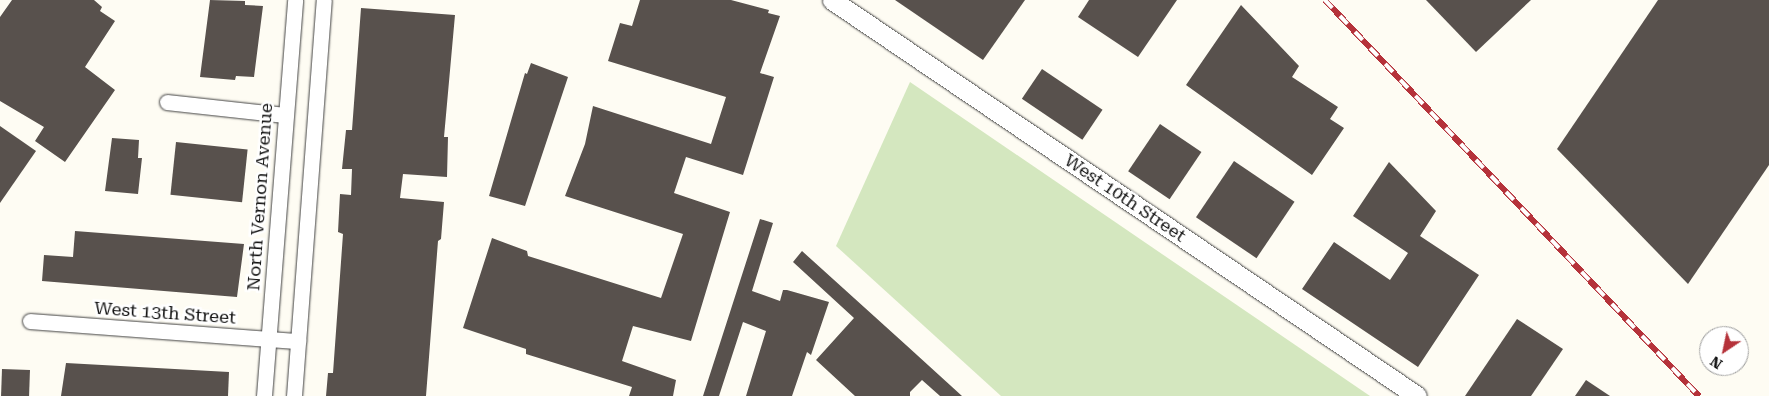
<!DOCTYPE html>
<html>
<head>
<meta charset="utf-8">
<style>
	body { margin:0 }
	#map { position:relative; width:1769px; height:396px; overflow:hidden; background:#fefcf3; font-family:"Roboto Serif",serif }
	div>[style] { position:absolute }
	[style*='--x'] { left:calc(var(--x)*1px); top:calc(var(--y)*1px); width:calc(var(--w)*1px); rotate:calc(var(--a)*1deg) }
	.green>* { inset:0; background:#d4e7bf }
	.building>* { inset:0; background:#58514d; transform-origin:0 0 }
	.roads { filter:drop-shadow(0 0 1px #434343) drop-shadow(0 0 1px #434343) }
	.minor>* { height:15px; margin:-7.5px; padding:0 7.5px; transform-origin:7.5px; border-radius:7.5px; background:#fff }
	.tertiary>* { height:19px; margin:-9.5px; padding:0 9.5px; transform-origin:9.5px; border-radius:9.5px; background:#fff }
	.rail>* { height:5.5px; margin-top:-2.75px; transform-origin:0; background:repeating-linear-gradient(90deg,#fff 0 11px,#b5323a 0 22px); box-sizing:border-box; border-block:1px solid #b5323a }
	span { translate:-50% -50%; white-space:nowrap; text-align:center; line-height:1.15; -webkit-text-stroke:5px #fff; paint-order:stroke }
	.street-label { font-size:18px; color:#101010 }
	.north { position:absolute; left:1699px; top:326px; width:50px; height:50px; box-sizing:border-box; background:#fff; border:1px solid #9f9f9f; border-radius:50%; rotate:214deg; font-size:14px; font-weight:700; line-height:20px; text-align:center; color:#101010 }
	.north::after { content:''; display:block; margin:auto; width:18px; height:22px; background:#b5323a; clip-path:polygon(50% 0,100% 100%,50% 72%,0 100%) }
</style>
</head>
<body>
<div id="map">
	<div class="green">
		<div style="clip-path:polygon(910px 82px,1370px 396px,1001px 396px,836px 246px)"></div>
	</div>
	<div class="building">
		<div style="clip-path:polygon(12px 0,94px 0,102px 7px,100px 11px,115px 21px,85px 67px,115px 90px,65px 162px,35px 141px,44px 127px,0 101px,0 17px)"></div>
		<div style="clip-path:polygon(210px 0,245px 1px,245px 5px,263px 6px,254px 77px,236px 76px,235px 80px,200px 77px)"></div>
		<div style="clip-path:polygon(640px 0,731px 0,769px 10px,768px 13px,780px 16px,760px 73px,774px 77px,743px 175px,686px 157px,674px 193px,730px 212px,691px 341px,633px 326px,622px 361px,676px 380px,673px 396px,629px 396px,632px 387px,526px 354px,526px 349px,463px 328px,492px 238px,527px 251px,528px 256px,661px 298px,683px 234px,565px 196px,585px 144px,593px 106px,711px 144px,726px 97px,608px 61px,620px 23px,632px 26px)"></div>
		<div style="clip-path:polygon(895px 0,1025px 0,983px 60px)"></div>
		<div style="clip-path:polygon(1089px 0,1177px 0,1138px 57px,1078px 17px)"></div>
		<div style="clip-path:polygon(1426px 0,1531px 0,1476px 52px)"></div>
		<div style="clip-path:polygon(1658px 0,1769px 0,1769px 165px,1688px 284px,1557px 149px)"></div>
		<div style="clip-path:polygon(1241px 5px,1299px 66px,1292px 77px,1338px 107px,1330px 119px,1344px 128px,1312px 175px,1186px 85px)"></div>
		<div style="clip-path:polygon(361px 8px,455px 15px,444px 137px,448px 137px,447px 177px,403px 174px,400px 198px,444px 202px,441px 239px,438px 241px,426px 396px,326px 396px,328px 373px,333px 373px,343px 234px,338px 232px,340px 194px,351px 195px,352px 169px,342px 169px,346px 130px,352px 130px)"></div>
		<div style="clip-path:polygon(531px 63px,568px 77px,525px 206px,489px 196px,525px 73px,527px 74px)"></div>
		<div style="left:1042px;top:69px;width:73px;height:36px;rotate:34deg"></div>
		<div style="left:1160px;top:124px;width:50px;height:57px;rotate:34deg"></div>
		<div style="clip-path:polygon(0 126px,36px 151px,0 203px)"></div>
		<div style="clip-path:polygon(112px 138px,139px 140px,138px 158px,142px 158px,138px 194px,105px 191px)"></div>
		<div style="left:176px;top:142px;width:72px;height:53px;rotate:6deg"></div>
		<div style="left:1234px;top:161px;width:73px;height:68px;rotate:34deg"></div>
		<div style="clip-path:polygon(1389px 162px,1436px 211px,1420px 236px,1479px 275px,1418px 367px,1302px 289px,1334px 242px,1390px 280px,1408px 253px,1353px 216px)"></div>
		<div style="clip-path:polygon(760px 219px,773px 223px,752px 291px,780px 301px,783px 290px,787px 290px,829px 302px,811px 355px,807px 352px,792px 396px,746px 396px,766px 331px,743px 322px,719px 396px,703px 396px)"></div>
		<div style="clip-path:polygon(75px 231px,244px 244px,237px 297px,42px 281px,44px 255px,73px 257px)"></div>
		<div style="clip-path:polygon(802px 251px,906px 345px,962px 396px,940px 396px,922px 380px,910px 392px,910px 396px,855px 396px,816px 360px,854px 318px,793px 262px)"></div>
		<div style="clip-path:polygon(1517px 319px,1563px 349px,1531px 396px,1465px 396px)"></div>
		<div style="clip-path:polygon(66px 363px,229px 372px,228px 396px,61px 396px)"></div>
		<div style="left:2px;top:369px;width:28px;height:27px;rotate:2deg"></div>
		<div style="clip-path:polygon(1586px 380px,1610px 396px,1575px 396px)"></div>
	</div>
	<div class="roads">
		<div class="minor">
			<div style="--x:167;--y:102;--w:118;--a:6.3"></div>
			<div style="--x:30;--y:321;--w:269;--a:4.3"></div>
			<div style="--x:264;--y:396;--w:397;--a:-85.5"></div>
			<div style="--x:294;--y:396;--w:397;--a:-85.7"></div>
		</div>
		<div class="tertiary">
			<div style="--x:832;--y:0;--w:706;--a:34.09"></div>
		</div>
	</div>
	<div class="rail">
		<div style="--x:1325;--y:0;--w:545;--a:46.64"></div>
	</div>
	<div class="street-label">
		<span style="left:260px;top:197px;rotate:-86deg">North Vernon Avenue</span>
		<span style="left:1125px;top:198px;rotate:34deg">West 10th Street</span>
		<span style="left:165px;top:313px;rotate:4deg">West 13th Street</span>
	</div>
	<div class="north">N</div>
</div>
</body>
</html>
